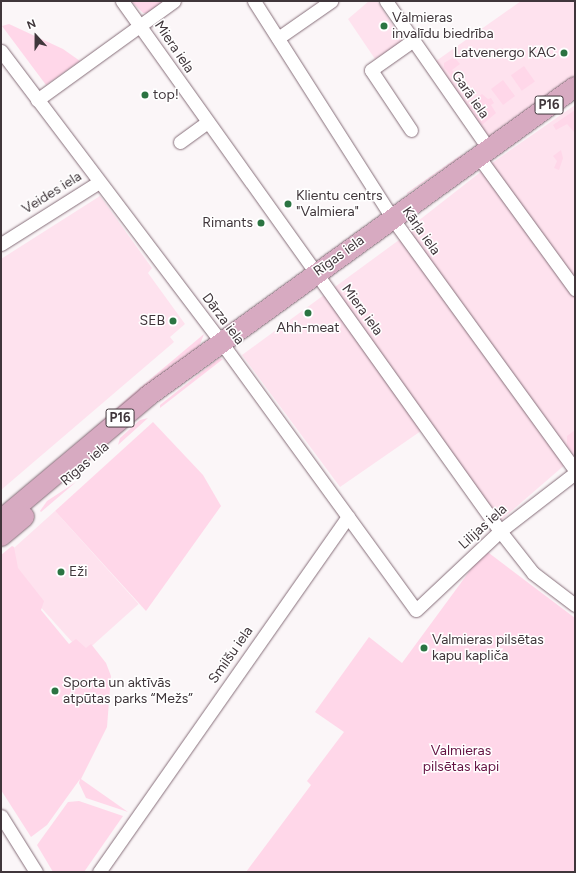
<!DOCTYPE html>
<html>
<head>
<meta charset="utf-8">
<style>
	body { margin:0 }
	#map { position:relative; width:576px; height:873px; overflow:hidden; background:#fbf6f8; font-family:Figtree,sans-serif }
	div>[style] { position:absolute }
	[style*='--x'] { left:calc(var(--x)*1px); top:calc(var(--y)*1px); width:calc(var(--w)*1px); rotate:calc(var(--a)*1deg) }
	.built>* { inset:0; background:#fee2ee; transform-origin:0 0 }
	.green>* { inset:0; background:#ffd7e9; transform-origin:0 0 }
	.roads { filter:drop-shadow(0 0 1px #866e79) drop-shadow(0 0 1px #866e79) }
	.street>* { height:13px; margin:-6.5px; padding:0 6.5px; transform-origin:6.5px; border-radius:6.5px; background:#fff }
	.primary>* { height:20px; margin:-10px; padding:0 10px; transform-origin:10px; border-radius:10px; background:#d7aac1 }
	.dots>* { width:11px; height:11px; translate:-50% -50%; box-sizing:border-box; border:2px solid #fff; border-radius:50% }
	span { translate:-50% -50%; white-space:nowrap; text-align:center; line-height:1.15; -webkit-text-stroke:3px #fff; paint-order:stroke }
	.shield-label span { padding:1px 3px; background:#fff; border:1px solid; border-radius:3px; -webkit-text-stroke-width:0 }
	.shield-label { font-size:13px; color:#40363b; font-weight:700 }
	.poi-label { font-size:14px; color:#40363b }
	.left { translate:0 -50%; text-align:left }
	.right { translate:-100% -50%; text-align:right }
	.street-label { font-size:14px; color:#40363b }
	.park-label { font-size:14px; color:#641343 }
	.frame { position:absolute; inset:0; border:2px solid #40363b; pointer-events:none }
	.north { position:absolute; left:16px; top:16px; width:40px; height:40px; -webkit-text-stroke:3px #fff; paint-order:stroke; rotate:339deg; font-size:11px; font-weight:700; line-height:16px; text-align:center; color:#40363b }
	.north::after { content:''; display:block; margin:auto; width:14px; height:18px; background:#40363b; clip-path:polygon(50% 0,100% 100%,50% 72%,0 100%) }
</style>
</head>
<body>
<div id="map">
	<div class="built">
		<div style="clip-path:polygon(369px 1px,377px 1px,404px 42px,375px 59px,348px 19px)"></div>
		<div style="clip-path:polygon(521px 1px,575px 1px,575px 87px,488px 148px,429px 66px)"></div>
		<div style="clip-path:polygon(575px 105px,575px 456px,500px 521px,431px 424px,340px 487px,242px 355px,399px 240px,413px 225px,492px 163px)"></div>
		<div style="clip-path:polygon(100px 196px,152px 268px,148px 273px,185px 324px,170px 337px,174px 342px,1px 490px,1px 259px)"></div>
		<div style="left:55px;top:511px;width:125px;height:75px;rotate:48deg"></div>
	</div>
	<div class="green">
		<div style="clip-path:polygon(131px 1px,167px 1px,149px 13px,143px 13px)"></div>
		<div style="clip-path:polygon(9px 24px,63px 49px,80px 61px,46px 85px,2px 26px)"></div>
		<div style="clip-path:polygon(454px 57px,460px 64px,452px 70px,467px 92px,473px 87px,476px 91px,468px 96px,466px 96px,444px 67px,444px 63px)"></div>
		<div style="left:524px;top:66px;width:19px;height:16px;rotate:55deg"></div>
		<div style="left:503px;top:80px;width:20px;height:15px;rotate:53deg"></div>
		<div style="clip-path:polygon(482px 94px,488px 99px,491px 98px,494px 103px,491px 105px,496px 113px,482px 125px,469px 104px)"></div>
		<div style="clip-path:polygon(575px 110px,575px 133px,567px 124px,556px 130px,553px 125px)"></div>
		<div style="clip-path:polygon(561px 150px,563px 158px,559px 170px,554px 168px,557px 161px,553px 156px)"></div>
		<div style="clip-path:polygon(461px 155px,462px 156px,407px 194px,407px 193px)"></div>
		<div style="clip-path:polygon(204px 334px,199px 347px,67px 452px,129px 397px)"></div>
		<div style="clip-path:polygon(219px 358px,223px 359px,160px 408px,160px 405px)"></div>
		<div style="clip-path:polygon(148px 418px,118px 445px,120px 438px,140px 420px)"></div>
		<div style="clip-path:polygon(153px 422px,203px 475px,221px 506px,146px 611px,55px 511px)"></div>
		<div style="clip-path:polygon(575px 430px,575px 454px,567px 445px,567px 436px)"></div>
		<div style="clip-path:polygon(76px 482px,41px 512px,40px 511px,47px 501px)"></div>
		<div style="clip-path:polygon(12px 546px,14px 547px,18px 568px,44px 601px,41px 610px,69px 644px,76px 639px,86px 648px,91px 644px,106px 663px,111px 676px,107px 727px,81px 779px,128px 812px,86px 798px,79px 783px,80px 779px,47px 825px,31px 837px,1px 790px,1px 555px)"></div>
		<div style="clip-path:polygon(485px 550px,575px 618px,575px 872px,246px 872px,311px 785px,307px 781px,344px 732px,315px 712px,369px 637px,402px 663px)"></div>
		<div style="clip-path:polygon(79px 801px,123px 816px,84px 872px,53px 872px,37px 845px,68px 802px)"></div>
	</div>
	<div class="roads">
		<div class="street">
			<div style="--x:122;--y:1;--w:651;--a:54.5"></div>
			<div style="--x:500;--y:531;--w:53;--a:51.8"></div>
			<div style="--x:533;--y:573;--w:53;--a:37.3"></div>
			<div style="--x:254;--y:1;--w:257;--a:57.5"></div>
			<div style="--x:392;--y:218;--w:311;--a:54"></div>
			<div style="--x:386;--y:1;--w:179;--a:55.2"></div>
			<div style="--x:278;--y:38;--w:65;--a:-34.9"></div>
			<div style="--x:1;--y:51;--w:365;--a:52.9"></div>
			<div style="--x:221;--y:342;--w:331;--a:54"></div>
			<div style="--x:416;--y:610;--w:115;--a:-43.2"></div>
			<div style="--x:500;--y:531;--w:95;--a:-37.7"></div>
			<div style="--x:37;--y:100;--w:169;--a:-35.9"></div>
			<div style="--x:411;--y:130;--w:72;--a:-123.7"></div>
			<div style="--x:371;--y:70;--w:50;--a:-35.3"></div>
			<div style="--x:180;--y:142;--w:34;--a:-36"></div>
			<div style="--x:478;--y:156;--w:165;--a:53.9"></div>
			<div style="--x:1;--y:244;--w:116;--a:-32.3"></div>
			<div style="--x:1;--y:816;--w:66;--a:58"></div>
			<div style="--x:99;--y:872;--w:434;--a:-55"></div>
		</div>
		<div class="primary">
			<div style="--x:1;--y:520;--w:192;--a:-40.1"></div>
			<div style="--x:148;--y:396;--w:527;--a:-35.89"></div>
			<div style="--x:1;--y:536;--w:30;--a:-40"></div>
		</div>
	</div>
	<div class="dots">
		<div style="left:384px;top:26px;background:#2b7442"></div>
		<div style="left:564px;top:53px;background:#2b7442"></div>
		<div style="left:145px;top:95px;background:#2b7442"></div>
		<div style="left:288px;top:204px;background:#2b7442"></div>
		<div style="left:261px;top:223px;background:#2b7442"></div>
		<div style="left:308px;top:313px;background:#2b7442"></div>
		<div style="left:173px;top:321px;background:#2b7442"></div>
		<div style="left:61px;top:572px;background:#2b7442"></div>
		<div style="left:424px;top:648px;background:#2b7442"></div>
		<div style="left:55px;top:691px;background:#2b7442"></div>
	</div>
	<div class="shield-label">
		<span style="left:549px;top:105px">P16</span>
		<span style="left:120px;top:418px">P16</span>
	</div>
	<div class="poi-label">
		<span class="left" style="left:392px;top:26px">Valmieras<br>invalīdu biedrība</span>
		<span class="right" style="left:556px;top:53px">Latvenergo KAC</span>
		<span class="left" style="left:153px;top:95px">top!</span>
		<span class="left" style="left:296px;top:204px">Klientu centrs<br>"Valmiera"</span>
		<span class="right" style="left:253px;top:223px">Rimants</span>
		<span class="right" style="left:165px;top:321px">SEB</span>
		<span style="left:308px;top:328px">Ahh-meat</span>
		<span class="left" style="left:69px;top:572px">Eži</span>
		<span class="left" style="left:432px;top:648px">Valmieras pilsētas<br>kapu kapliča</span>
		<span class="left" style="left:63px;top:691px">Sporta un aktīvās<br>atpūtas parks “Mežs”</span>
	</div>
	<div class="street-label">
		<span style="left:174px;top:47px;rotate:56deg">Miera iela</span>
		<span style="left:470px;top:95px;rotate:55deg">Garā iela</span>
		<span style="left:52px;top:193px;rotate:-32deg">Veides iela</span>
		<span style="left:421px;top:231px;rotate:55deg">Kārļa iela</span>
		<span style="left:339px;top:256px;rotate:-36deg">Rīgas iela</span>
		<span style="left:362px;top:310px;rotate:54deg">Miera iela</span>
		<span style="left:223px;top:319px;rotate:53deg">Dārza iela</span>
		<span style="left:85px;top:464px;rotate:-41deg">Rīgas iela</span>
		<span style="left:483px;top:527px;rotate:-42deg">Lilijas iela</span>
		<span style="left:231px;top:655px;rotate:-55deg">Smilšu iela</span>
	</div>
	<div class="park-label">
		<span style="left:461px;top:759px">Valmieras<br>pilsētas kapi</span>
	</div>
	<div class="frame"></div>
	<div class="north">N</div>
</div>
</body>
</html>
